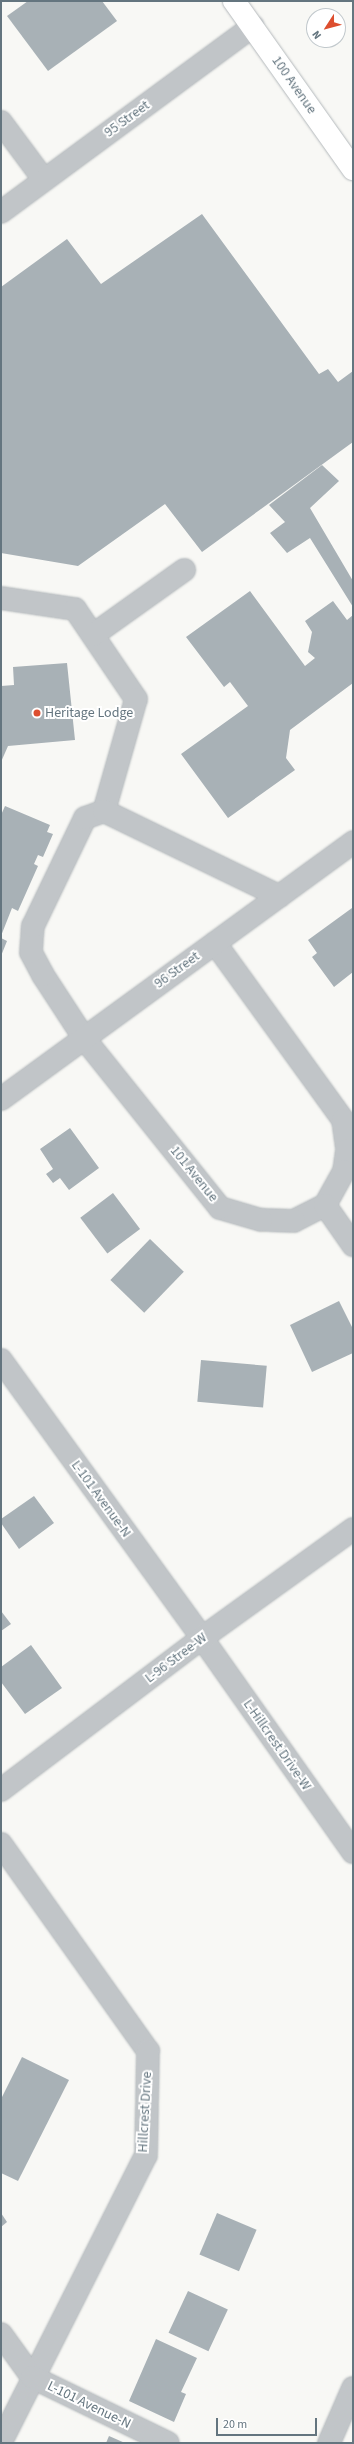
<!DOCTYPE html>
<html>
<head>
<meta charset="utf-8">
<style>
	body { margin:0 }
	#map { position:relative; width:354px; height:2444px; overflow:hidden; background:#f8f8f5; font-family:"Source Sans 3",sans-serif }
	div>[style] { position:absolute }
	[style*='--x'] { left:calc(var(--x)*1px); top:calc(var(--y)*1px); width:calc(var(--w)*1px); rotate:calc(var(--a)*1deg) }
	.building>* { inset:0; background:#a8b1b6; transform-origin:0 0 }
	.roads { filter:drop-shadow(0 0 1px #b4b9bc) drop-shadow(0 0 1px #b4b9bc) }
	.minor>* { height:22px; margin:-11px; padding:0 11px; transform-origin:11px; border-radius:11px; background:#c1c5c8 }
	.major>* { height:22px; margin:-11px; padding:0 11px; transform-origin:11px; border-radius:11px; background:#fff }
	.dots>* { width:11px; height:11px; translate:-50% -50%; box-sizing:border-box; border:2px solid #fff; border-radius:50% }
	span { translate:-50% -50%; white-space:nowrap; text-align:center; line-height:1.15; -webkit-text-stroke:4px #fff; paint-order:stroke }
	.street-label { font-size:14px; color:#64757f }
	.poi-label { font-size:14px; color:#64757f }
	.left { translate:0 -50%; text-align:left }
	.frame { position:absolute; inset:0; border:2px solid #64757f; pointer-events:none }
	.north { position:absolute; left:306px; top:8px; width:40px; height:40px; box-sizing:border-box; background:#fff; border:1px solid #c1c8cc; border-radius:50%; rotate:234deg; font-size:11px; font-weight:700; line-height:16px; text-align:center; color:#64757f }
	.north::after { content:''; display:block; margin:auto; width:14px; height:18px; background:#dd4e2f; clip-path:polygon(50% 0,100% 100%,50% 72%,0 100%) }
	.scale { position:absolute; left:216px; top:2418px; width:101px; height:18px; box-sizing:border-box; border:2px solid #64757f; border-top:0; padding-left:5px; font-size:12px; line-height:14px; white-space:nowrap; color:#64757f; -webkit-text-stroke:3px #fff; paint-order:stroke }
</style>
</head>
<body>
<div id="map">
	<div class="building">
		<div style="clip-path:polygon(28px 1px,102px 1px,117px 21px,48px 71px,7px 16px)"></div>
		<div style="clip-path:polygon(202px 214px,319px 374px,328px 369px,338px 382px,353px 371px,353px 442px,202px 552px,165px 504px,78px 566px,1px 553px,1px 287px,67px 239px,101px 284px)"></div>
		<div style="clip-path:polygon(322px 465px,339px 481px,310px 508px,353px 581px,353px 607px,310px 538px,287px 553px,270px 533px,285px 522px,269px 505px)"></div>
		<div style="clip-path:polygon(250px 591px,305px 666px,315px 658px,308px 652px,312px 632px,305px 621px,333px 601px,347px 620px,353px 615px,353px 683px,290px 730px,286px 758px,295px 770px,228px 818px,181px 754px,248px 706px,230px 682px,224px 687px,186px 637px)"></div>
		<div style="clip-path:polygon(67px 663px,75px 740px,8px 746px,1px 762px,1px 686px,14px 685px,13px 667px)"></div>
		<div style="clip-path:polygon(5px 806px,50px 825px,47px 832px,53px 834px,43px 857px,38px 855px,34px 864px,38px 866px,18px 911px,12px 908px,1px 936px,1px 815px)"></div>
		<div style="clip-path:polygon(352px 908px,353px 972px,334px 987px,312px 957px,317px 953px,308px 940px)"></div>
		<div style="clip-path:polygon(1px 938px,7px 941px,1px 956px)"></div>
		<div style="clip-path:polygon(70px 1128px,99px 1168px,69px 1190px,60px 1178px,53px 1183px,46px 1174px,53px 1169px,40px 1149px)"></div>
		<div style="left:113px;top:1193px;width:45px;height:41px;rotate:53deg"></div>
		<div style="left:150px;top:1239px;width:47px;height:57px;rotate:44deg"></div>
		<div style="clip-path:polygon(339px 1301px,353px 1329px,353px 1353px,312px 1372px,290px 1325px)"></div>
		<div style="left:201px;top:1360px;width:66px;height:42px;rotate:5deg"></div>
		<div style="clip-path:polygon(34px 1496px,54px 1523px,19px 1549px,1px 1523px,1px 1519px)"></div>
		<div style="clip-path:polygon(1px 1611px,11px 1624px,1px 1631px)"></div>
		<div style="clip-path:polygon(31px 1645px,62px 1688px,25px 1714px,1px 1682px,1px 1667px)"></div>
		<div style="clip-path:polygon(22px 2057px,69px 2080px,18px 2181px,1px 2173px,1px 2099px)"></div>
		<div style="clip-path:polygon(1px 2213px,7px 2222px,1px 2227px)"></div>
		<div style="left:217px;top:2213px;width:43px;height:45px;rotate:23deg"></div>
		<div style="left:188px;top:2291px;width:44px;height:46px;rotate:25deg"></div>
		<div style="clip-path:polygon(156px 2339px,197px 2358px,181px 2392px,186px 2394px,174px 2422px,129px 2401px)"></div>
		<div style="clip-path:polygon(109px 2436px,125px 2443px,106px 2443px)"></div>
	</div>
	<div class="roads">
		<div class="minor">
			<div style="--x:1;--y:122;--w:72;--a:53.4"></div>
			<div style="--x:1;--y:212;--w:313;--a:-36.4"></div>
			<div style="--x:1;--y:598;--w:75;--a:8.5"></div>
			<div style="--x:75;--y:609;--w:109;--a:55.9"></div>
			<div style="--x:136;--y:699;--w:116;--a:105.9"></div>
			<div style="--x:93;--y:635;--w:112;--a:-35.5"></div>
			<div style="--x:215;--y:943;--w:218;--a:54.1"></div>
			<div style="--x:343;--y:1120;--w:30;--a:82"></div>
			<div style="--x:347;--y:1150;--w:21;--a:98"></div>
			<div style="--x:344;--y:1171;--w:39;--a:119"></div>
			<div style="--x:325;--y:1205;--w:35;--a:153"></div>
			<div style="--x:294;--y:1221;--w:33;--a:-178"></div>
			<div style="--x:261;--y:1220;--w:43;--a:-163.7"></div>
			<div style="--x:220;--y:1208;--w:218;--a:-128.7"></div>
			<div style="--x:84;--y:1038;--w:75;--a:-123.1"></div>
			<div style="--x:43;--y:975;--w:26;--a:-118"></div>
			<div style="--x:31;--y:952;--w:26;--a:-86"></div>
			<div style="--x:33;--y:926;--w:120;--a:-64.3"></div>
			<div style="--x:85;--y:818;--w:20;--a:-20"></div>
			<div style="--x:104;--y:811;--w:195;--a:25.9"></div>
			<div style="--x:1;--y:1099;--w:436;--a:-36.1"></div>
			<div style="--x:325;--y:1205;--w:49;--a:55"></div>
			<div style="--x:1;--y:1360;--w:343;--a:54.1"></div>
			<div style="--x:202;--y:1638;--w:262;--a:54.8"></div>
			<div style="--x:1;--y:1790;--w:252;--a:-37.1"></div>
			<div style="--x:202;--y:1638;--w:186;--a:-35.8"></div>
			<div style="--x:1;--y:1844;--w:254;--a:54.6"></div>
			<div style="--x:148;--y:2051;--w:104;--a:91.1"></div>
			<div style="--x:146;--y:2155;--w:322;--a:116.8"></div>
			<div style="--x:1;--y:2334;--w:53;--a:54.2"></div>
			<div style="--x:32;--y:2377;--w:151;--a:25.9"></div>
			<div style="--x:329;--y:2443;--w:60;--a:-66.4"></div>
		</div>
		<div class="major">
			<div style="--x:234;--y:1;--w:206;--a:54.7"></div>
		</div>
	</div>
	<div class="dots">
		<div style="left:37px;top:713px;background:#dd4e2f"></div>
	</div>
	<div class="street-label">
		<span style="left:294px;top:85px;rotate:55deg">100 Avenue</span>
		<span style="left:127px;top:119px;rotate:-36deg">95 Street</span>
		<span style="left:177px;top:970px;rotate:-36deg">96 Street</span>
		<span style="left:194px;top:1174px;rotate:51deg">101 Avenue</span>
		<span style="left:101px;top:1499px;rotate:54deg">L-101 Avenue-N</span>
		<span style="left:176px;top:1658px;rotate:-37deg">L-96 Stree-W</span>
		<span style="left:277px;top:1745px;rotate:55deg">L-Hillcrest Drive-W</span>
		<span style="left:145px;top:2112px;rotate:-87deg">Hillcrest Drive</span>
		<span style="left:89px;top:2405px;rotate:26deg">L-101 Avenue-N</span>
	</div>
	<div class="poi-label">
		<span class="left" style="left:45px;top:713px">Heritage Lodge</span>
	</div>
	<div class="frame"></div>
	<div class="north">N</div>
	<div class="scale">20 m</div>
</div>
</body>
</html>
